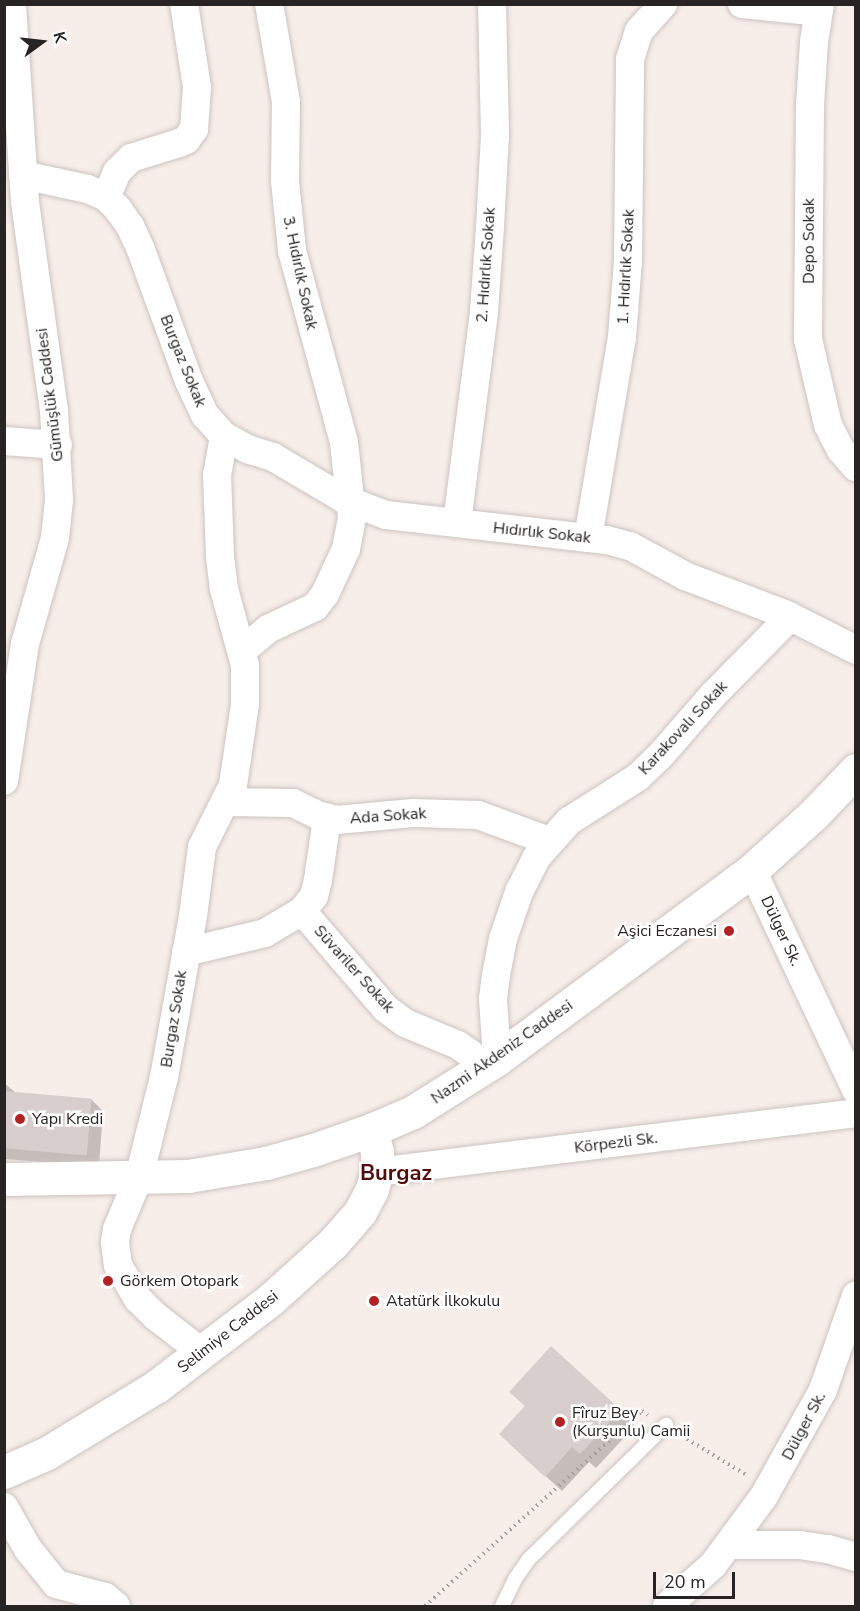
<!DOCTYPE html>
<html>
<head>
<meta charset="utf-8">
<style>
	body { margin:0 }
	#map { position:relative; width:860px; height:1611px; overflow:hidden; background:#f7ede9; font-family:"Nunito Sans",sans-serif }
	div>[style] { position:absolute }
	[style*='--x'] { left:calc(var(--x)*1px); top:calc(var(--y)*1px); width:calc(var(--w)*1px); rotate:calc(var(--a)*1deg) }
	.shadow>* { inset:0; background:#0003 }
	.building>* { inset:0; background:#d8cecd; transform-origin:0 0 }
	.path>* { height:4px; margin-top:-2px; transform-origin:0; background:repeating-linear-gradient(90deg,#a69f9c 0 1.5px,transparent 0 6px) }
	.roads { filter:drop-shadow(0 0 2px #ccc3bf) drop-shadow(0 0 2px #ccc3bf) }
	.lane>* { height:14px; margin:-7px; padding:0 7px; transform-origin:7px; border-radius:7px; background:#fff }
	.street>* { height:28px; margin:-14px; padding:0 14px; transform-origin:14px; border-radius:14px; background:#fff }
	.secondary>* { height:33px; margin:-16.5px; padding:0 16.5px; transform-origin:16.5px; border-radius:16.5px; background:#fff }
	.dots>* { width:16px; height:16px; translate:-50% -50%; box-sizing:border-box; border:3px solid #fff; border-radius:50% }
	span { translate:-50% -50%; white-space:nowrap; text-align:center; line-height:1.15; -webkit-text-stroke:5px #fff; paint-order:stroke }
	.street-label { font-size:16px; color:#272423 }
	.poi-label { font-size:16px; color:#272423 }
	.right { translate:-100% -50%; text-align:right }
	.left { translate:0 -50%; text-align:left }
	.district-label { font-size:22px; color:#520e0d; font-weight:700 }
	.frame { position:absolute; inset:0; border:6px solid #272423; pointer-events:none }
	.north { position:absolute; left:12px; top:12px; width:60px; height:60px; -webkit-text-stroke:4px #fff; paint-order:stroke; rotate:75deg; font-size:16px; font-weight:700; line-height:24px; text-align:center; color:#272423 }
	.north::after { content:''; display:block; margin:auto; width:21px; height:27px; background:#272423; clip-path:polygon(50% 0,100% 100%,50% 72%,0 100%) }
	.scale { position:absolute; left:653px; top:1572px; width:82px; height:27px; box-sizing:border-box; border:3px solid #272423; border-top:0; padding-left:8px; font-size:18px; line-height:21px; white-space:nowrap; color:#272423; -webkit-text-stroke:4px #fff; paint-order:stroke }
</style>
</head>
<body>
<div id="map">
	<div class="shadow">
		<div style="clip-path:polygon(4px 1083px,16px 1093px,91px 1099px,103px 1111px,99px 1166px,4px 1159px)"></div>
		<div style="clip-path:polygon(620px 1411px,635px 1426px,596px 1468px,589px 1462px,562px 1491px,516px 1449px)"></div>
	</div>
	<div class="building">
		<div style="left:4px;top:1091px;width:88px;height:57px;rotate:5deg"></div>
		<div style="clip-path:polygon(551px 1346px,621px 1410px,580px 1454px,572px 1447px,545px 1477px,499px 1434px,525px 1406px,509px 1392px)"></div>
	</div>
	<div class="path">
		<div style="--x:682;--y:1436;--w:74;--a:31.1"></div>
		<div style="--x:425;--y:1606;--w:292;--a:-41.9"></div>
		<div style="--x:642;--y:1411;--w:7;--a:34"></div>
	</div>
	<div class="roads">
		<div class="lane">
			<div style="--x:502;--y:1606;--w:30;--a:-64"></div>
			<div style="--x:515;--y:1579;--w:24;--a:-55"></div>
			<div style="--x:529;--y:1559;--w:192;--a:-44.4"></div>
		</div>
		<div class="street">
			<div style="--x:742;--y:4;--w:77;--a:5.9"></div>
			<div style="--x:820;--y:4;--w:38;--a:99"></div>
			<div style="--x:814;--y:42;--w:63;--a:93.6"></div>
			<div style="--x:810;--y:105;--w:234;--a:90.5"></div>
			<div style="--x:808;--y:339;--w:88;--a:76.9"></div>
			<div style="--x:828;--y:425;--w:28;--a:63"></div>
			<div style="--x:841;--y:450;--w:23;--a:49"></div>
			<div style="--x:23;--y:175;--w:66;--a:12.2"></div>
			<div style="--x:88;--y:189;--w:20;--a:24"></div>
			<div style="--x:106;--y:197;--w:17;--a:45"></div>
			<div style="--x:118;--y:209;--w:21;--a:55"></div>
			<div style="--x:130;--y:226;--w:26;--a:65"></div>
			<div style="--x:141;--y:250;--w:140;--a:69.9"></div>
			<div style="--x:189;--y:381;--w:38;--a:65"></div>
			<div style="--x:205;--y:415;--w:28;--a:48"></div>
			<div style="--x:224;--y:436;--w:39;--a:100"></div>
			<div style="--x:217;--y:474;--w:83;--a:87.9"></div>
			<div style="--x:220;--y:557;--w:32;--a:83"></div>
			<div style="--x:224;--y:589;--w:79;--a:74.6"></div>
			<div style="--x:245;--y:665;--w:39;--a:90"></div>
			<div style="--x:245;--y:704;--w:82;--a:98.4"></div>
			<div style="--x:233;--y:785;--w:69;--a:116.6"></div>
			<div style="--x:202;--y:847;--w:70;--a:97.4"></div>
			<div style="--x:193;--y:916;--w:164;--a:100.2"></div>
			<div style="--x:164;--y:1077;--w:103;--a:104"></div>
			<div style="--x:139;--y:1177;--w:56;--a:112.9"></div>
			<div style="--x:117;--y:1229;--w:13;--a:99"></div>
			<div style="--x:115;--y:1242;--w:23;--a:83"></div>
			<div style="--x:118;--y:1265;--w:39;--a:60"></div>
			<div style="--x:138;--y:1299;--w:24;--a:45"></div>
			<div style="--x:155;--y:1316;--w:61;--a:37.6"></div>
			<div style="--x:106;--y:197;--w:27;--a:-66"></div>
			<div style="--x:117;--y:172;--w:20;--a:-45"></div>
			<div style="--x:131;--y:158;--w:50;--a:-17.4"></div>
			<div style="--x:179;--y:143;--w:8;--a:-23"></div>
			<div style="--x:186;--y:140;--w:14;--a:-54"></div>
			<div style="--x:194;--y:129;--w:42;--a:-85.9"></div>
			<div style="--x:197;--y:87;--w:84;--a:-98.9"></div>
			<div style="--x:224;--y:436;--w:26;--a:29"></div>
			<div style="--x:247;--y:449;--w:27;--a:17"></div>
			<div style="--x:273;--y:457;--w:82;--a:30.6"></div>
			<div style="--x:344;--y:499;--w:45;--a:20.9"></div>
			<div style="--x:386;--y:515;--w:222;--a:6.5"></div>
			<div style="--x:607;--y:540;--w:24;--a:15"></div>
			<div style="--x:630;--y:546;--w:63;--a:28.6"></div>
			<div style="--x:685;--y:576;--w:109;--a:20.9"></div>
			<div style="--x:787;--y:615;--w:77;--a:26.9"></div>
			<div style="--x:4;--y:441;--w:54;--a:4.2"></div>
			<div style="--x:457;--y:523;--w:214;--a:-82.7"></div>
			<div style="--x:484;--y:311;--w:84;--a:-85.9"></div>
			<div style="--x:490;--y:227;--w:92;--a:-86.9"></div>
			<div style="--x:495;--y:135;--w:131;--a:-91.3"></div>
			<div style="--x:588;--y:538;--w:204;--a:-80.4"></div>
			<div style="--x:622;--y:337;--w:76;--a:-85.5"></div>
			<div style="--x:628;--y:261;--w:202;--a:-89.4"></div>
			<div style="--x:630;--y:59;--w:29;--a:-72"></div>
			<div style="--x:639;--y:31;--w:36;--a:-48"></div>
			<div style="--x:242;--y:651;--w:34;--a:-40"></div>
			<div style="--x:268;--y:629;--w:52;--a:-25.1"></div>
			<div style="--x:315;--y:607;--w:16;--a:-52"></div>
			<div style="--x:325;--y:594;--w:50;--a:-65"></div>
			<div style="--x:346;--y:549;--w:33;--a:-79"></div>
			<div style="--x:352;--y:517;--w:75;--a:-96.1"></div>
			<div style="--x:344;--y:442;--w:199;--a:-105.2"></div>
			<div style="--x:292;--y:250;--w:69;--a:-95.8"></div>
			<div style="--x:285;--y:181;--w:79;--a:-89.3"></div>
			<div style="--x:286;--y:102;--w:99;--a:-99.8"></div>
			<div style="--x:4;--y:781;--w:139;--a:-81.3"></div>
			<div style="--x:25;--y:644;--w:110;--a:-74.2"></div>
			<div style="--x:55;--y:538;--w:38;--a:-84"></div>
			<div style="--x:59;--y:500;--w:89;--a:-93.2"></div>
			<div style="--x:54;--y:411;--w:212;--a:-97.9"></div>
			<div style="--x:25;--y:201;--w:197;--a:-93.8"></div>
			<div style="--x:227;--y:802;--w:66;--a:0.9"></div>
			<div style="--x:293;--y:803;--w:30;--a:26"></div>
			<div style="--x:320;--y:816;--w:17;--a:13"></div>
			<div style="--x:337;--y:820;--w:76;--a:-5.3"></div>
			<div style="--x:413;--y:813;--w:65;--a:1.8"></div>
			<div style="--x:478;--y:815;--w:76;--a:20.1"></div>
			<div style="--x:752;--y:870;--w:243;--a:64.7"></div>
			<div style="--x:302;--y:911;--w:19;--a:-51"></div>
			<div style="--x:314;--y:896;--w:16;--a:-76"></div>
			<div style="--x:318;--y:880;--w:63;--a:-81.7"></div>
			<div style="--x:186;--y:952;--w:81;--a:-13.5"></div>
			<div style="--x:265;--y:933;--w:43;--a:-30.7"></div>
			<div style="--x:302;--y:911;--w:128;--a:49.4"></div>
			<div style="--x:385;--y:1008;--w:25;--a:37"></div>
			<div style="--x:405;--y:1023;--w:57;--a:22.5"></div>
			<div style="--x:458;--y:1045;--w:16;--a:35"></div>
			<div style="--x:471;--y:1054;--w:18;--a:49"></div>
			<div style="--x:497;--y:1059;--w:60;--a:-93.8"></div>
			<div style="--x:493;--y:999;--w:24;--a:-83"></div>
			<div style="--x:496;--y:975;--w:37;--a:-79"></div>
			<div style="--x:503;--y:939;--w:50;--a:-71.2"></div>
			<div style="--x:519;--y:892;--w:38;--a:-63"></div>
			<div style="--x:536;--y:858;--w:50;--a:-48.3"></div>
			<div style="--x:569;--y:821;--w:82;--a:-32.5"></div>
			<div style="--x:638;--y:777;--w:30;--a:-44"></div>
			<div style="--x:660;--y:756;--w:81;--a:-49"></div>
			<div style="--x:713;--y:695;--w:110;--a:-45.4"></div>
			<div style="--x:377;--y:1172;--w:483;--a:-7"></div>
			<div style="--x:4;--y:1507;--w:48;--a:60.3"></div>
			<div style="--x:28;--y:1549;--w:45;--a:51.3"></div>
			<div style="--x:56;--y:1584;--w:51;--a:14.9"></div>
			<div style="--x:105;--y:1597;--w:14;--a:39"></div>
			<div style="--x:729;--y:1545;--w:70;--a:0"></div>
			<div style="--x:799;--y:1545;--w:29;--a:8"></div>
			<div style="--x:828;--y:1549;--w:29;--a:16"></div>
			<div style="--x:667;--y:1606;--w:62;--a:-41.7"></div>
			<div style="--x:713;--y:1565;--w:86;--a:-53.5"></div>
			<div style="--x:764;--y:1496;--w:121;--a:-60.9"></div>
			<div style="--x:823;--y:1390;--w:100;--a:-70.7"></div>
		</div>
		<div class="secondary">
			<div style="--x:4;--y:1179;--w:184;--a:-0.9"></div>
			<div style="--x:188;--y:1176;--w:79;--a:-9.5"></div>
			<div style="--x:266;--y:1163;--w:49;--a:-15.5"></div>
			<div style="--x:313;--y:1150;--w:61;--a:-19"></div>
			<div style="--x:371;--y:1130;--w:46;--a:-23.2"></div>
			<div style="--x:413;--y:1112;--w:99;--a:-32.2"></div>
			<div style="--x:497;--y:1059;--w:317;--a:-36.5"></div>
			<div style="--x:752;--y:870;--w:84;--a:-42.1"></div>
			<div style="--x:814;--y:814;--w:61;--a:-46.3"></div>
			<div style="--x:4;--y:1472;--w:47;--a:-23.8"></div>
			<div style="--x:47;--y:1453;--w:129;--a:-31.3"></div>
			<div style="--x:157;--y:1386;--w:143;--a:-37.3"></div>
			<div style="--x:271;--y:1299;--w:84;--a:-42.1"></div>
			<div style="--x:333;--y:1243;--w:41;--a:-48.9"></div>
			<div style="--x:360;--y:1212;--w:26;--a:-62"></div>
			<div style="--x:372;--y:1189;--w:18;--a:-74"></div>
			<div style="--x:377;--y:1172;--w:20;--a:-90"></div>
			<div style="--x:377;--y:1152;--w:23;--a:-105"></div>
		</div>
	</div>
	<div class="dots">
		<div style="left:729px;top:931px;background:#b22222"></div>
		<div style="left:20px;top:1119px;background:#b22222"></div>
		<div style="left:108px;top:1281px;background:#b22222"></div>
		<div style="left:374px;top:1301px;background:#b22222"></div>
		<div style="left:560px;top:1422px;background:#b22222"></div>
	</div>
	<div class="street-label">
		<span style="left:809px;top:241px;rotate:-90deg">Depo Sokak</span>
		<span style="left:486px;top:265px;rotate:-86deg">2. Hıdırlık Sokak</span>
		<span style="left:626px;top:267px;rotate:-87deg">1. Hıdırlık Sokak</span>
		<span style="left:300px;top:273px;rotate:78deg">3. Hıdırlık Sokak</span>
		<span style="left:183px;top:361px;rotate:68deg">Burgaz Sokak</span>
		<span style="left:50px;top:395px;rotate:-97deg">Gümüşlük Caddesi</span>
		<span style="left:542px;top:533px;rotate:6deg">Hıdırlık Sokak</span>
		<span style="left:683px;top:728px;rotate:-47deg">Karakovalı Sokak</span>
		<span style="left:388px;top:816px;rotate:-4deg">Ada Sokak</span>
		<span style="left:781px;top:931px;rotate:65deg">Dülger Sk.</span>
		<span style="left:354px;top:969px;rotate:48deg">Süvariler Sokak</span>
		<span style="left:174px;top:1019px;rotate:-81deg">Burgaz Sokak</span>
		<span style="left:502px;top:1052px;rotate:-35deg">Nazmi Akdeniz Caddesi</span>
		<span style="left:616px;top:1143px;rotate:-7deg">Körpezli Sk.</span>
		<span style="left:228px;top:1332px;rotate:-38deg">Selimiye Caddesi</span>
		<span style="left:804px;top:1426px;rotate:-62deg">Dülger Sk.</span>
	</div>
	<div class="poi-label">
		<span class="right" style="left:717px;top:931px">Aşici Eczanesi</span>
		<span class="left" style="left:32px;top:1119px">Yapı Kredi</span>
		<span class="left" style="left:120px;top:1281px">Görkem Otopark</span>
		<span class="left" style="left:386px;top:1301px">Atatürk İlkokulu</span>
		<span class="left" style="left:572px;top:1422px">Fîruz Bey<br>(Kurşunlu) Camii</span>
	</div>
	<div class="district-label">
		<span style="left:396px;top:1174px">Burgaz</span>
	</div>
	<div class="frame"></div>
	<div class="north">K</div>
	<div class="scale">20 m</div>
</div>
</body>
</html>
